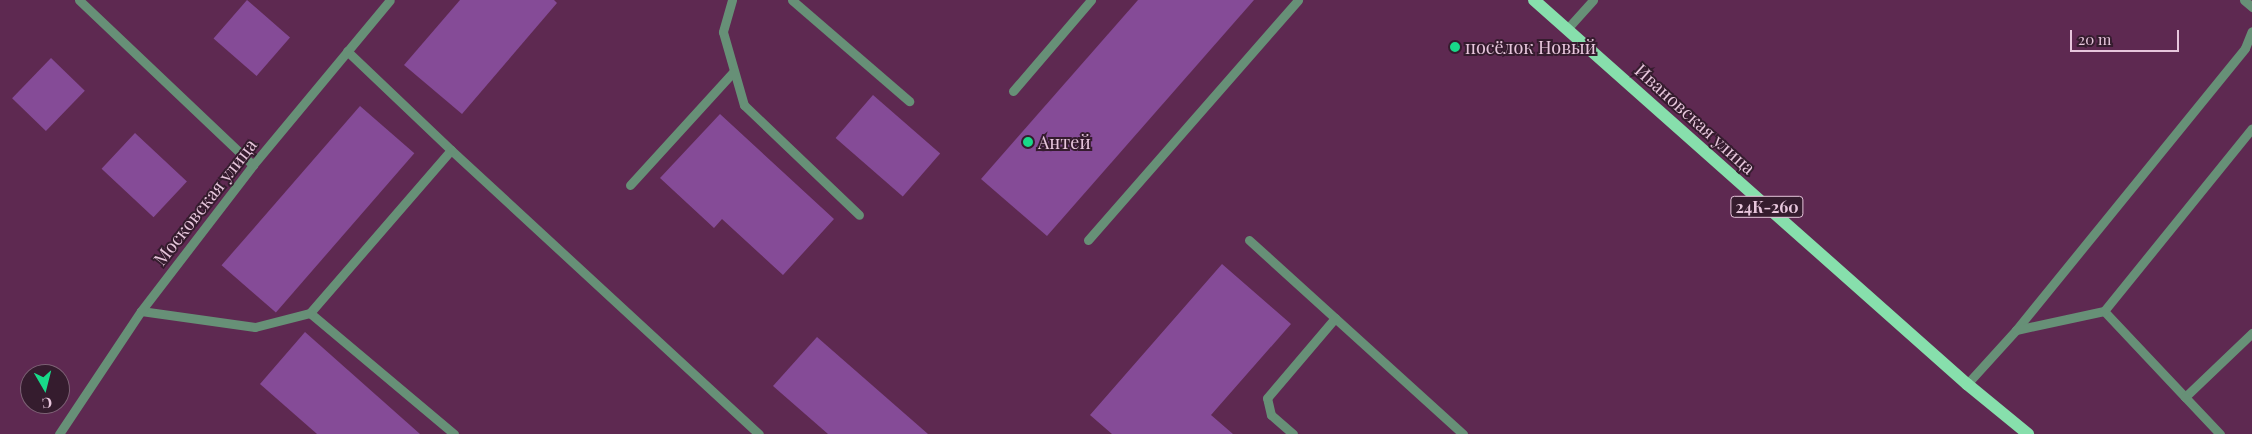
<!DOCTYPE html>
<html>
<head>
<meta charset="utf-8">
<style>
	body { margin:0 }
	#map { position:relative; width:2252px; height:434px; overflow:hidden; background:#5e2951; font-family:"Playfair Display",serif }
	div>[style] { position:absolute }
	[style*='--x'] { left:calc(var(--x)*1px); top:calc(var(--y)*1px); width:calc(var(--w)*1px); rotate:calc(var(--a)*1deg) }
	.building>* { inset:0; background:#854b97; transform-origin:0 0 }
	.minor>* { height:9px; margin:-4.5px; padding:0 4.5px; transform-origin:4.5px; border-radius:4.5px; background:#679077 }
	.major>* { height:12px; margin:-6px; padding:0 6px; transform-origin:6px; border-radius:6px; background:#87dfac }
	.dots>* { width:14px; height:14px; translate:-50% -50%; box-sizing:border-box; border:2px solid #351c2e; border-radius:50% }
	span { translate:-50% -50%; white-space:nowrap; text-align:center; line-height:1.15; -webkit-text-stroke:4px #351c2e; paint-order:stroke }
	.shield-label span { padding:1px 4px; background:#351c2e; border:1px solid; border-radius:4px; -webkit-text-stroke-width:0 }
	.shield-label { font-size:16px; color:#e7c6dc; font-weight:700 }
	.poi-label { font-size:18px; color:#e7c6dc }
	.left { translate:0 -50%; text-align:left }
	.street-label { font-size:18px; color:#e7c6dc }
	.north { position:absolute; left:20px; top:364px; width:50px; height:50px; box-sizing:border-box; background:#351c2e; border:1px solid #7c6074; border-radius:50%; rotate:172deg; font-size:14px; font-weight:700; line-height:20px; text-align:center; color:#e7c6dc }
	.north::after { content:''; display:block; margin:auto; width:18px; height:22px; background:#18d989; clip-path:polygon(50% 0,100% 100%,50% 72%,0 100%) }
	.scale { position:absolute; left:2070px; top:30px; width:109px; height:22px; box-sizing:border-box; border:2px solid #e7c6dc; border-top:0; padding-left:6px; font-size:15px; line-height:18px; white-space:nowrap; color:#e7c6dc; -webkit-text-stroke:4px #351c2e; paint-order:stroke }
</style>
</head>
<body>
<div id="map">
	<div class="building">
		<div style="left:247px;top:0;width:57px;height:51px;rotate:41deg"></div>
		<div style="clip-path:polygon(460px 0,554px 0,557px 3px,462px 114px,404px 65px)"></div>
		<div style="clip-path:polygon(1138px 0,1254px 0,1047px 236px,981px 179px)"></div>
		<div style="left:51px;top:58px;width:47px;height:56px;rotate:44deg"></div>
		<div style="left:873px;top:95px;width:89px;height:57px;rotate:41deg"></div>
		<div style="left:360px;top:106px;width:72px;height:211px;rotate:41deg"></div>
		<div style="clip-path:polygon(720px 114px,834px 219px,783px 275px,722px 219px,714px 228px,660px 178px)"></div>
		<div style="left:135px;top:133px;width:71px;height:49px;rotate:43deg"></div>
		<div style="clip-path:polygon(1222px 264px,1291px 324px,1211px 415px,1233px 434px,1112px 434px,1090px 415px)"></div>
		<div style="clip-path:polygon(305px 332px,420px 434px,317px 434px,260px 384px)"></div>
		<div style="clip-path:polygon(817px 337px,928px 434px,828px 434px,773px 386px)"></div>
	</div>
	<div class="minor">
		<div style="--x:79;--y:0;--w:240;--a:43.5"></div>
		<div style="--x:732;--y:0;--w:33;--a:106"></div>
		<div style="--x:723;--y:32;--w:76;--a:74"></div>
		<div style="--x:744;--y:105;--w:159;--a:43.7"></div>
		<div style="--x:792;--y:0;--w:155;--a:40.8"></div>
		<div style="--x:2244;--y:0;--w:11;--a:41"></div>
		<div style="--x:1567;--y:29;--w:39;--a:-48"></div>
		<div style="--x:347;--y:51;--w:144;--a:43.6"></div>
		<div style="--x:451;--y:150;--w:419;--a:42.7"></div>
		<div style="--x:1013;--y:91;--w:120;--a:-49.4"></div>
		<div style="--x:451;--y:150;--w:216;--a:130.9"></div>
		<div style="--x:310;--y:313;--w:188;--a:40"></div>
		<div style="--x:630;--y:185;--w:154;--a:-47.6"></div>
		<div style="--x:1088;--y:240;--w:319;--a:-48.8"></div>
		<div style="--x:1249;--y:240;--w:289;--a:42.2"></div>
		<div style="--x:141;--y:311;--w:115;--a:8"></div>
		<div style="--x:255;--y:327;--w:57;--a:-14.3"></div>
		<div style="--x:2104;--y:311;--w:118;--a:46.7"></div>
		<div style="--x:2185;--y:397;--w:93;--a:-43.7"></div>
		<div style="--x:2016;--y:330;--w:363;--a:-50.9"></div>
		<div style="--x:2245;--y:48;--w:18;--a:-68"></div>
		<div style="--x:1967;--y:384;--w:73;--a:-47.8"></div>
		<div style="--x:2016;--y:330;--w:90;--a:-12.2"></div>
		<div style="--x:2104;--y:311;--w:235;--a:-51"></div>
		<div style="--x:2185;--y:397;--w:51;--a:46.6"></div>
		<div style="--x:59;--y:434;--w:148;--a:-56.3"></div>
		<div style="--x:141;--y:311;--w:184;--a:-52.5"></div>
		<div style="--x:253;--y:165;--w:214;--a:-50.3"></div>
		<div style="--x:1293;--y:434;--w:29;--a:-139"></div>
		<div style="--x:1271;--y:415;--w:17;--a:-103"></div>
		<div style="--x:1267;--y:398;--w:105;--a:-49.6"></div>
	</div>
	<div class="major">
		<div style="--x:1534;--y:0;--w:579;--a:41.57"></div>
		<div style="--x:1967;--y:384;--w:79;--a:39.3"></div>
	</div>
	<div class="dots">
		<div style="left:1455px;top:47px;background:#18d989"></div>
		<div style="left:1028px;top:142px;background:#18d989"></div>
	</div>
	<div class="shield-label">
		<span style="left:1767px;top:207px">24К-260</span>
	</div>
	<div class="poi-label">
		<span class="left" style="left:1465px;top:47px">посёлок Новый</span>
		<span class="left" style="left:1038px;top:142px">Антей</span>
	</div>
	<div class="street-label">
		<span style="left:1695px;top:119px;rotate:42deg">Ивановская улица</span>
		<span style="left:205px;top:202px;rotate:-52deg">Московская улица</span>
	</div>
	<div class="north">С</div>
	<div class="scale">20 m</div>
</div>
</body>
</html>
